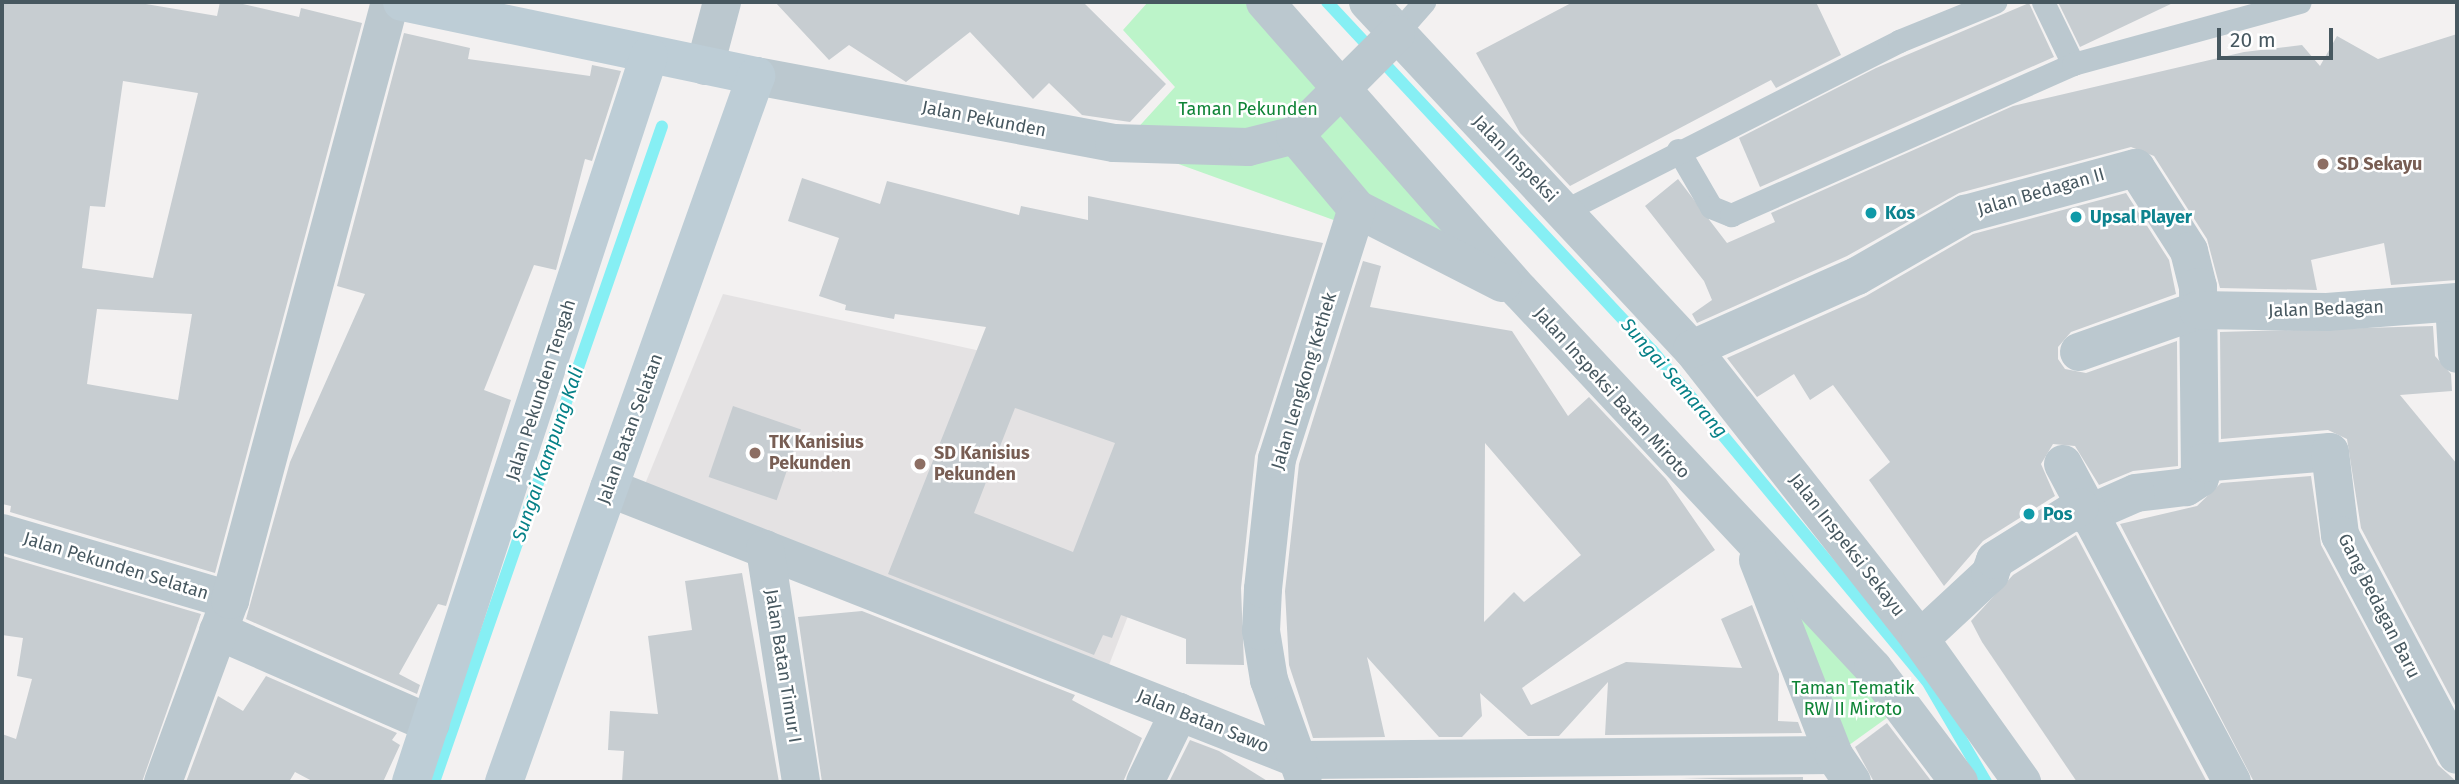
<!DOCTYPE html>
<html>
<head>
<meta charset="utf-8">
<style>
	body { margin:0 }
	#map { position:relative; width:2459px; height:784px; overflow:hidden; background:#f3f1f1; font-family:"Fira Sans",sans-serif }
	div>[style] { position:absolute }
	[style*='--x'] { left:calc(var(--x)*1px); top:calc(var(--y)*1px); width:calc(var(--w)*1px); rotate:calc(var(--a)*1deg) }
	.education>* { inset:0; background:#e4e2e3 }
	.green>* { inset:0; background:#bcf4c9 }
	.stream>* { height:12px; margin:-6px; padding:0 6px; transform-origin:6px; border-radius:6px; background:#86eff4 }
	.building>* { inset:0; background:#c7cdd1; transform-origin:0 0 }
	.lane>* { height:23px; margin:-11.5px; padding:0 11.5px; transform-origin:11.5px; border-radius:11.5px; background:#bbc8cf }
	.street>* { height:38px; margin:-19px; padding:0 19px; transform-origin:19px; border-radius:19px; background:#bbc8cf }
	.secondary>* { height:38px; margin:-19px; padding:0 19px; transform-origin:19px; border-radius:19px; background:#bdcdd6 }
	.dots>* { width:19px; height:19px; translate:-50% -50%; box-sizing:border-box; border:4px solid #fff; border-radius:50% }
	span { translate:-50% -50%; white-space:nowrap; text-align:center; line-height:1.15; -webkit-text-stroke:5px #fff; paint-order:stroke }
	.park-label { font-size:18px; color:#0f8437 }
	.street-label { font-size:18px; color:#475860 }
	.education-label { font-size:18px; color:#785e54; font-weight:700 }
	.left { translate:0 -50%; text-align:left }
	.culture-label { font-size:18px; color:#0d838f; font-weight:700 }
	.water-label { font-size:19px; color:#058087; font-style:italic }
	.frame { position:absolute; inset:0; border:4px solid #475860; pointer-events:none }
	.scale { position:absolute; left:2217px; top:28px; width:116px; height:32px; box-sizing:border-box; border:4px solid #475860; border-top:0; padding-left:9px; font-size:21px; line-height:24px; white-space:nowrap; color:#475860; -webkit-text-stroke:5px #fff; paint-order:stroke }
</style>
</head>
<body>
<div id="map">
	<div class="education">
		<div style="clip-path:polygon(723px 294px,1035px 363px,1194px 445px,1109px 665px,645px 484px)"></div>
	</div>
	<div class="green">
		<div style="clip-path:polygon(1148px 2px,1259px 2px,1487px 265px,1411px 248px,1123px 144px,1175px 87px,1123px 30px)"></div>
		<div style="clip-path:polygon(1763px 556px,1902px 707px,1838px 753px)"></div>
	</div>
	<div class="stream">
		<div style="--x:1327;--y:2;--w:476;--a:47"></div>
		<div style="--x:1652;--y:350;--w:430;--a:50.3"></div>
		<div style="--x:1927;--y:681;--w:117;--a:59.7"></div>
		<div style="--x:434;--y:782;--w:694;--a:-70.83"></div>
	</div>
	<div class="building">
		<div style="clip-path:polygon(evenodd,2px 2px,134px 2px,217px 16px,220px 2px,234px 2px,299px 17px,301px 8px,362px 23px,215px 573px,10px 512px,11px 506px,2px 504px,2px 2px,123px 81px,198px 93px,153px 278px,82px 268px,90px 206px,105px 207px,123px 81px,2px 2px,97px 309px,192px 314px,178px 400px,87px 384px,97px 309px)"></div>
		<div style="clip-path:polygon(775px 2px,1083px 2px,1166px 84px,1130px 122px,1082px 115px,1049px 83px,1033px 99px,970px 32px,906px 82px,849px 45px,829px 60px)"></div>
		<div style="clip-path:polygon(1573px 2px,1816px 2px,1841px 55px,1776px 88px,1771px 80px,1570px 186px,1520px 133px,1476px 53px)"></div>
		<div style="clip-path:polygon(2058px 2px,2175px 2px,2080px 47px)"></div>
		<div style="clip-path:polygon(2029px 3px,2054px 57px,1760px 187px,1739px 138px,1876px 68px)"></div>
		<div style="clip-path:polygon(404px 33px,470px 48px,468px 59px,590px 76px,592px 65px,621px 71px,592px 161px,585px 159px,556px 270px,534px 265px,484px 390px,511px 400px,446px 606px,438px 604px,399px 674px,420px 685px,417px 694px,246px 619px,290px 462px,365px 294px,337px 286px)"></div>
		<div style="clip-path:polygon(2457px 34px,2457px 280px,2391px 285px,2384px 243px,2311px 260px,2317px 290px,2220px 288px,2207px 239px,2154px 156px,2131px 147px,1959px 193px,1847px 256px,1697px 323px,1692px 314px,1712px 300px,1704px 281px,1645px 206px,1678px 179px,1727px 243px,1775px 222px,1771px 213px,2013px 106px,2244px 52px,2302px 45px,2320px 66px,2337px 36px,2378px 59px)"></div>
		<div style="clip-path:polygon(evenodd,802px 178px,880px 204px,887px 181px,1019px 215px,1021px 206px,1088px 220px,1088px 196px,1323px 243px,1255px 456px,1241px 588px,1244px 665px,1186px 664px,1186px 639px,1121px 615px,1112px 638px,1103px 635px,1094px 655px,888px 574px,986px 327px,895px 314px,894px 319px,845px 310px,846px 305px,819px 296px,839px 238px,788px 221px,802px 178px,1015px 408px,1115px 443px,1073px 552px,974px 513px,1015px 408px)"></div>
		<div style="clip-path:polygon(2126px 193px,2169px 260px,2176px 294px,2071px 332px,2058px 347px,2058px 359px,2065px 369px,2086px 373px,2177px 341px,2178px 466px,2133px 471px,2099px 485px,2075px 446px,2053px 444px,2041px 464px,2055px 496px,1983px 541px,1944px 586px,1869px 480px,1890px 462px,1833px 385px,1810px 400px,1794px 374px,1757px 397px,1727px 358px,1866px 296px,1973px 234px)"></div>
		<div style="clip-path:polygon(evenodd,1363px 261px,1381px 266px,1370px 307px,1512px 331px,1568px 416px,1589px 397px,1666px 479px,1715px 550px,1522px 688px,1531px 705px,1626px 662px,1742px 668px,1721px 619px,1752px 605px,1779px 674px,1778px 721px,1798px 722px,1802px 733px,1605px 735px,1608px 682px,1559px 736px,1528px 736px,1480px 693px,1482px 716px,1462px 737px,1439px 737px,1367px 657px,1385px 737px,1313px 738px,1289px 665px,1285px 591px,1299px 464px,1363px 261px,1485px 443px,1581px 555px,1524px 602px,1514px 592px,1484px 622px,1485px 443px)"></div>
		<div style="clip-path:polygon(2433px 326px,2435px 356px,2451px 374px,2452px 391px,2400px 395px,2457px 464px,2457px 709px,2361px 528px,2347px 439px,2328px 430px,2221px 439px,2220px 332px)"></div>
		<div style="left:733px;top:406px;width:72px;height:75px;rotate:19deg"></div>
		<div style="clip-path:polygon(2311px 476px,2321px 545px,2438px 765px,2457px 782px,2254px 782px,2120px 524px,2197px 506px,2221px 483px)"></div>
		<div style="clip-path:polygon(2076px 535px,2207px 782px,2077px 782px,1982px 642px,1971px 621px,2013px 575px)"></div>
		<div style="clip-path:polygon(3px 556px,201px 614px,142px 782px,2px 782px,2px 734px,16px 739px,32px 679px,17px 676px,23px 638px,2px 635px)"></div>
		<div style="clip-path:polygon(742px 573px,779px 782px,622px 782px,624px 751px,608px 750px,610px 711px,658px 714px,648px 636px,692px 630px,685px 581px)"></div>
		<div style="clip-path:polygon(862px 611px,1075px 695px,1072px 700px,1142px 738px,1123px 782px,822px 782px,798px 617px)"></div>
		<div style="clip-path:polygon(266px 676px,397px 733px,392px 740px,400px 745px,383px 782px,314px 782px,295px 772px,289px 782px,186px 782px,218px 696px,243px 711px)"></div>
		<div style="clip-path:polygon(1887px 723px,1932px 782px,1874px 782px,1855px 747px)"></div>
		<div style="clip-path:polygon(1190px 740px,1219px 751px,1269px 782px,1169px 782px)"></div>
		<div style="clip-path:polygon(1803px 777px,1803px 782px,1681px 778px)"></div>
	</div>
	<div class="lane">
		<div style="--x:2043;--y:2;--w:69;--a:64.2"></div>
		<div style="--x:1396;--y:34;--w:43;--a:-48.8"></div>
		<div style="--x:1678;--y:150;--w:66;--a:59.9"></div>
		<div style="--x:1711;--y:207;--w:22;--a:22"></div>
		<div style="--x:1731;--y:215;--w:374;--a:-23.8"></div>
		<div style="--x:2073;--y:64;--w:235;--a:-15.3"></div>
		<div style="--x:1564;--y:211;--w:376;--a:-26.9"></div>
		<div style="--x:1899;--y:41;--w:104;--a:-22.1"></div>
	</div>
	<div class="street">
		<div style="--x:1265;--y:2;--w:385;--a:48.6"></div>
		<div style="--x:1520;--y:291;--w:516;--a:46.88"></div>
		<div style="--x:1873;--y:668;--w:143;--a:53"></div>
		<div style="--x:1368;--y:2;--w:475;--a:47"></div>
		<div style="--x:1692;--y:349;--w:369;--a:51.8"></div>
		<div style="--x:1920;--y:639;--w:176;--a:54.5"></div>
		<div style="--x:705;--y:66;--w:66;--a:-75.1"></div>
		<div style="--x:756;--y:76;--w:364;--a:10.6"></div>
		<div style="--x:1114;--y:143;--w:134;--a:1.7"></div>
		<div style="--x:1248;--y:147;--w:49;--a:-14.3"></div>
		<div style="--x:1295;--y:135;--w:97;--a:50"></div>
		<div style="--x:1357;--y:209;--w:163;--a:27"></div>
		<div style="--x:1295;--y:135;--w:143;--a:-45"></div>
		<div style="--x:2454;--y:303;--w:51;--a:86.6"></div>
		<div style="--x:1692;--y:349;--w:180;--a:-23.9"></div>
		<div style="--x:1857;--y:276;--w:125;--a:-29.9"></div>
		<div style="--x:1965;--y:214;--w:177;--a:-15.1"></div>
		<div style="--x:2136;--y:168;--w:98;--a:57.4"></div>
		<div style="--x:2189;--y:251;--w:37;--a:76"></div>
		<div style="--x:2198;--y:287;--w:191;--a:89.4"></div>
		<div style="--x:2200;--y:478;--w:17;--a:147"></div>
		<div style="--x:2186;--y:487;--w:50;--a:173.2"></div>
		<div style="--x:2136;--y:493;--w:55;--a:156.3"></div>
		<div style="--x:2079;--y:352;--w:126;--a:-19.4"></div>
		<div style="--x:2198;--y:310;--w:129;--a:0.9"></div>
		<div style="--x:2327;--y:312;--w:130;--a:-4.4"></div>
		<div style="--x:2201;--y:463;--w:129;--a:-4.9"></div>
		<div style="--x:2330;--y:452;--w:84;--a:83.1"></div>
		<div style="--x:2340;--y:535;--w:249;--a:62"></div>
		<div style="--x:2063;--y:464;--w:360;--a:62"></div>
		<div style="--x:609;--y:488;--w:744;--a:21.46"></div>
		<div style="--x:1301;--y:760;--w:533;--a:-0.54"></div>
		<div style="--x:2;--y:533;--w:238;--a:16.4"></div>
		<div style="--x:765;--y:549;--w:236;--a:81.2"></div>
		<div style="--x:1758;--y:560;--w:209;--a:68.7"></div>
		<div style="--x:1834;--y:755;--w:32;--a:56"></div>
		<div style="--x:218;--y:631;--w:232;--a:23.6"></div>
		<div style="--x:1920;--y:639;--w:96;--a:-42.9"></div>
		<div style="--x:1990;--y:574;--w:15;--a:-70"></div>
		<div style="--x:1995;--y:560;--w:100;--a:-31.9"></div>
		<div style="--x:1303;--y:775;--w:101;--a:-109.7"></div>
		<div style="--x:1269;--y:680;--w:50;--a:-99.3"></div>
		<div style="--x:1261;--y:631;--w:42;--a:-87.3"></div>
		<div style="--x:1263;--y:589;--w:131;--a:-83.9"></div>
		<div style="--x:1277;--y:459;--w:262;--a:-72.3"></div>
		<div style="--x:163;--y:782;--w:194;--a:-69.8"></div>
		<div style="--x:230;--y:600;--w:619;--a:-75.02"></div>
		<div style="--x:1145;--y:782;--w:78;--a:-64.1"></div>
	</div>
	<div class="secondary">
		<div style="--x:402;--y:2;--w:362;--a:11.8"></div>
		<div style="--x:756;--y:76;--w:750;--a:109.64"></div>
		<div style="--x:411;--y:782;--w:764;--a:-71.85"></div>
	</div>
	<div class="dots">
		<div style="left:2323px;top:164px;background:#8d6e63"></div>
		<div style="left:1871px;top:213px;background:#0f9aa8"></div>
		<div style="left:2076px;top:217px;background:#0f9aa8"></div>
		<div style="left:755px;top:453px;background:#8d6e63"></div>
		<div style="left:920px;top:464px;background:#8d6e63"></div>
		<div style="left:2029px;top:514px;background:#0f9aa8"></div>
	</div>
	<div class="park-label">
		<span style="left:1248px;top:109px">Taman Pekunden</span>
		<span style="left:1853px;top:699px">Taman Tematik<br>RW II Miroto</span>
	</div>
	<div class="street-label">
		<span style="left:984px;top:119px;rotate:11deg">Jalan Pekunden</span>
		<span style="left:1515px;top:159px;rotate:46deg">Jalan Inspeksi</span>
		<span style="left:2041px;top:192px;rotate:-16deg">Jalan Bedagan II</span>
		<span style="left:2326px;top:309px;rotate:-2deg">Jalan Bedagan</span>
		<span style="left:1304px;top:381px;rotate:-73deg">Jalan Lengkong Kethek</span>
		<span style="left:541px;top:390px;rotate:-72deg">Jalan Pekunden Tengah</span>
		<span style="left:1612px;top:393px;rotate:48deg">Jalan Inspeksi Batan Miroto</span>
		<span style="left:630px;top:429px;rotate:-70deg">Jalan Batan Selatan</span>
		<span style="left:1847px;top:545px;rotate:52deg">Jalan Inspeksi Sekayu</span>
		<span style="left:116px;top:566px;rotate:17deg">Jalan Pekunden Selatan</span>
		<span style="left:2379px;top:606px;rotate:63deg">Gang Bedagan Baru</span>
		<span style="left:783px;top:666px;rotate:81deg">Jalan Batan Timur I</span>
		<span style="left:1203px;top:721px;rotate:22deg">Jalan Batan Sawo</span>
	</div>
	<div class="education-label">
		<span class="left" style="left:2337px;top:164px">SD Sekayu</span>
		<span class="left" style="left:769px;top:453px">TK Kanisius<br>Pekunden</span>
		<span class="left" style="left:934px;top:464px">SD Kanisius<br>Pekunden</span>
	</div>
	<div class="culture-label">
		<span class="left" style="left:1885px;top:213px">Kos</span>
		<span class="left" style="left:2090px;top:217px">Upsal Player</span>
		<span class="left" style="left:2043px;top:514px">Pos</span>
	</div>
	<div class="water-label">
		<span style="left:1674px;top:378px;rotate:49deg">Sungai Semarang</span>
		<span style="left:548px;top:454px;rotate:-71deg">Sungai Kampung Kali</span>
	</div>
	<div class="frame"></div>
	<div class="scale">20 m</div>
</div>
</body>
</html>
